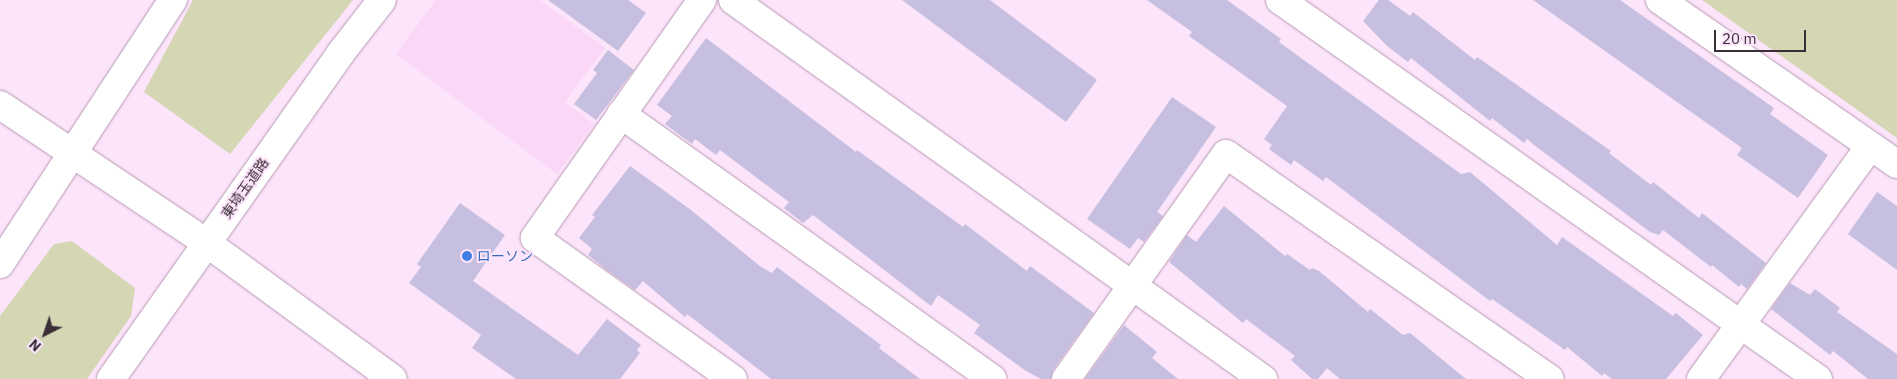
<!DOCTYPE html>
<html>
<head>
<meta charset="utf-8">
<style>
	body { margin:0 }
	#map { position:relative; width:1897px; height:379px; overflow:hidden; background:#fce4fa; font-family:"IBM Plex Sans","Noto Sans JP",sans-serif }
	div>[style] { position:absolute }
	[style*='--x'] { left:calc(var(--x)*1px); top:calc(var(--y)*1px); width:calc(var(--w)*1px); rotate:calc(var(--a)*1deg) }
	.built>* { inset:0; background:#fbd7f7 }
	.green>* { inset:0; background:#d4d6b4 }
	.building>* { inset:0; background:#c6bfe0 }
	.roads { filter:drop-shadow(0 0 1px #b599b3) drop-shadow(0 0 1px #b599b3) }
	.street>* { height:28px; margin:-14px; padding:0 14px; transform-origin:14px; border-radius:14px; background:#fff }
	.secondary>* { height:28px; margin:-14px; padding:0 14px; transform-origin:14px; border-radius:14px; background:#fff }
	.highway>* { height:28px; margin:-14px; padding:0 14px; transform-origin:14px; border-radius:14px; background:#fff }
	.dots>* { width:14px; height:14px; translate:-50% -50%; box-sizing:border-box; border:2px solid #fce4fa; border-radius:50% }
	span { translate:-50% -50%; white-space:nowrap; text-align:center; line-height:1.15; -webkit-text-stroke:4px #fce4fa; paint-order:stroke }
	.street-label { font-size:14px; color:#3a2f39 }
	.shop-label { font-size:14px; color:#366cbe }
	.left { translate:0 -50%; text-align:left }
	.north { position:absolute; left:20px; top:309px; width:50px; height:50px; -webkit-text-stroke:4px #fce4fa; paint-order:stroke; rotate:221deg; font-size:14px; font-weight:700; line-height:20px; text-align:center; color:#3a2f39 }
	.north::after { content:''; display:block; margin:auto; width:18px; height:22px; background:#3a2f39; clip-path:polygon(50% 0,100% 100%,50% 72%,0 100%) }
	.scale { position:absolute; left:1714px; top:30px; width:92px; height:22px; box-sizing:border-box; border:2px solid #3a2f39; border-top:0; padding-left:6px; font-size:15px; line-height:18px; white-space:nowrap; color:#3a2f39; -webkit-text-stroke:4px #fce4fa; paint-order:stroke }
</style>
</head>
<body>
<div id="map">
	<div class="built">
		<div style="clip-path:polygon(436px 0,540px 0,605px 48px,565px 102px,594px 124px,557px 174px,396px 54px)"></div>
	</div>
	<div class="green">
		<div style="clip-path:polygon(193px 0,353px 0,230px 154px,144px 92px)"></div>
		<div style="clip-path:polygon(1702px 0,1897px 0,1897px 138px)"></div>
		<div style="clip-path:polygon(72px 241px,135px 288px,131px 316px,87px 379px,0 379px,0 316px,54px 244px)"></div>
	</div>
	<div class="building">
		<div style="clip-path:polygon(548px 0,628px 0,646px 13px,618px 51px)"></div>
		<div style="clip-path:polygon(902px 0,990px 0,1097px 80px,1066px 122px)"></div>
		<div style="clip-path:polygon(1147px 0,1227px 0,1281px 39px,1279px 42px,1461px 174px,1470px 172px,1557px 245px,1562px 237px,1673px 316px,1676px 313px,1703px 335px,1666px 379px,1612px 379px,1604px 373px,1602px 376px,1567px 347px,1565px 350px,1492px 299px,1490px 301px,1326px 177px,1323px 181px,1294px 160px,1291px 165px,1269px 149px,1272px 145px,1264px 139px,1287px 106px,1189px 36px,1192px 32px)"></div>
		<div style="clip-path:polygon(1379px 0,1388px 0,1410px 16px,1413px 12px,1475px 60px,1477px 57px,1611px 151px,1609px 153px,1651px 185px,1653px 182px,1699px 218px,1702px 213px,1725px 231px,1766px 263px,1747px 289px,1741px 284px,1739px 287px,1712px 265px,1711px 267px,1663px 230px,1659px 235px,1650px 232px,1534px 145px,1527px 139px,1524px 143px,1492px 118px,1490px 121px,1411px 58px,1408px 62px,1387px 46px,1363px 21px)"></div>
		<div style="clip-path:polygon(1533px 0,1620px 0,1774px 108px,1770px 114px,1828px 155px,1798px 198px,1737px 155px,1742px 148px)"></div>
		<div style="clip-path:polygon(706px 38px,856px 152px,857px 150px,963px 227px,965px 224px,1027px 271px,1030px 266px,1094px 313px,1053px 370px,1051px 379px,1041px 379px,1026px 371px,974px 333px,980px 325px,938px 295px,931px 306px,813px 215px,803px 223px,784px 208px,789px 202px,720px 150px,716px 155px,695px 139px,692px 144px,665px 124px,672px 116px,657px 105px)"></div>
		<div style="clip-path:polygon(608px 50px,634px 70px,596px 120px,574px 104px,597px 73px,593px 70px)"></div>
		<div style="clip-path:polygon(1172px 97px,1216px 127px,1157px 212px,1163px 216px,1144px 242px,1138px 238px,1130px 249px,1087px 219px)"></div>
		<div style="clip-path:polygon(630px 166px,691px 210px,761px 267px,772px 273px,777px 267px,881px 345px,879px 348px,920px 379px,771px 379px,687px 314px,685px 317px,643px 281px,635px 290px,608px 271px,588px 255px,592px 249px,579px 238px,595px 217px,592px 215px)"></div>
		<div style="clip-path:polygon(1877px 192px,1897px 206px,1897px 270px,1848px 234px)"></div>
		<div style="clip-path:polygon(460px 203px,505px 235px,473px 281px,578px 355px,607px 319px,641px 345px,637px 350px,640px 353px,620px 379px,516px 379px,472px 348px,481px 335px,409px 283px,421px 267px,417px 264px)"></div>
		<div style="clip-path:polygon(1224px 206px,1285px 256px,1287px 254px,1310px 270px,1312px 268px,1319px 271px,1368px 312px,1370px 309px,1403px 335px,1410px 333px,1466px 379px,1340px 379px,1327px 368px,1318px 379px,1312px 379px,1291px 360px,1295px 356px,1246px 319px,1243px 323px,1169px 262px,1187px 235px,1196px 242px)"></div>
		<div style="clip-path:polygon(1790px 283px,1810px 295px,1815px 289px,1840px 308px,1837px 312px,1897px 354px,1897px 379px,1868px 379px,1833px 351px,1830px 355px,1771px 309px)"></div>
		<div style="clip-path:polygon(1124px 325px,1157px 352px,1152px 358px,1178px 379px,1085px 379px)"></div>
	</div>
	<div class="roads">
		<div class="street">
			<div style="--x:702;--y:0;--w:291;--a:125.1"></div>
			<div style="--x:535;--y:238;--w:243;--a:35.5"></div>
			<div style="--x:733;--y:0;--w:652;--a:35.57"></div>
			<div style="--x:1280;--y:0;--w:658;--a:35.16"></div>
			<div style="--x:1660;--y:0;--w:288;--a:34.7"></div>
			<div style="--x:621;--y:114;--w:456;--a:35.5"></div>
			<div style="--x:1066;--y:379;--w:276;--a:-54.6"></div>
			<div style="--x:1226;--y:154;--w:394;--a:34.8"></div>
			<div style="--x:1701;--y:379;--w:288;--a:-54"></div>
		</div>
		<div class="secondary">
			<div style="--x:0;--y:105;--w:249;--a:33.7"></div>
			<div style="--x:207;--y:243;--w:230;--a:36.2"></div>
		</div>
		<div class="highway">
			<div style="--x:0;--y:264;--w:316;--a:-56.8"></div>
			<div style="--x:111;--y:379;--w:398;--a:-54.8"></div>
			<div style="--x:340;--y:54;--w:68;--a:-52.1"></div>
		</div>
	</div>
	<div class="dots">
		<div style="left:467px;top:256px;background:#3f7fe0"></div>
	</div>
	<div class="street-label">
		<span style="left:245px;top:188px;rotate:-55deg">東埼玉道路</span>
	</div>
	<div class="shop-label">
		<span class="left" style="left:477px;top:256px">ローソン</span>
	</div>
	<div class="north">N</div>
	<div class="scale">20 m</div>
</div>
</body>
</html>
